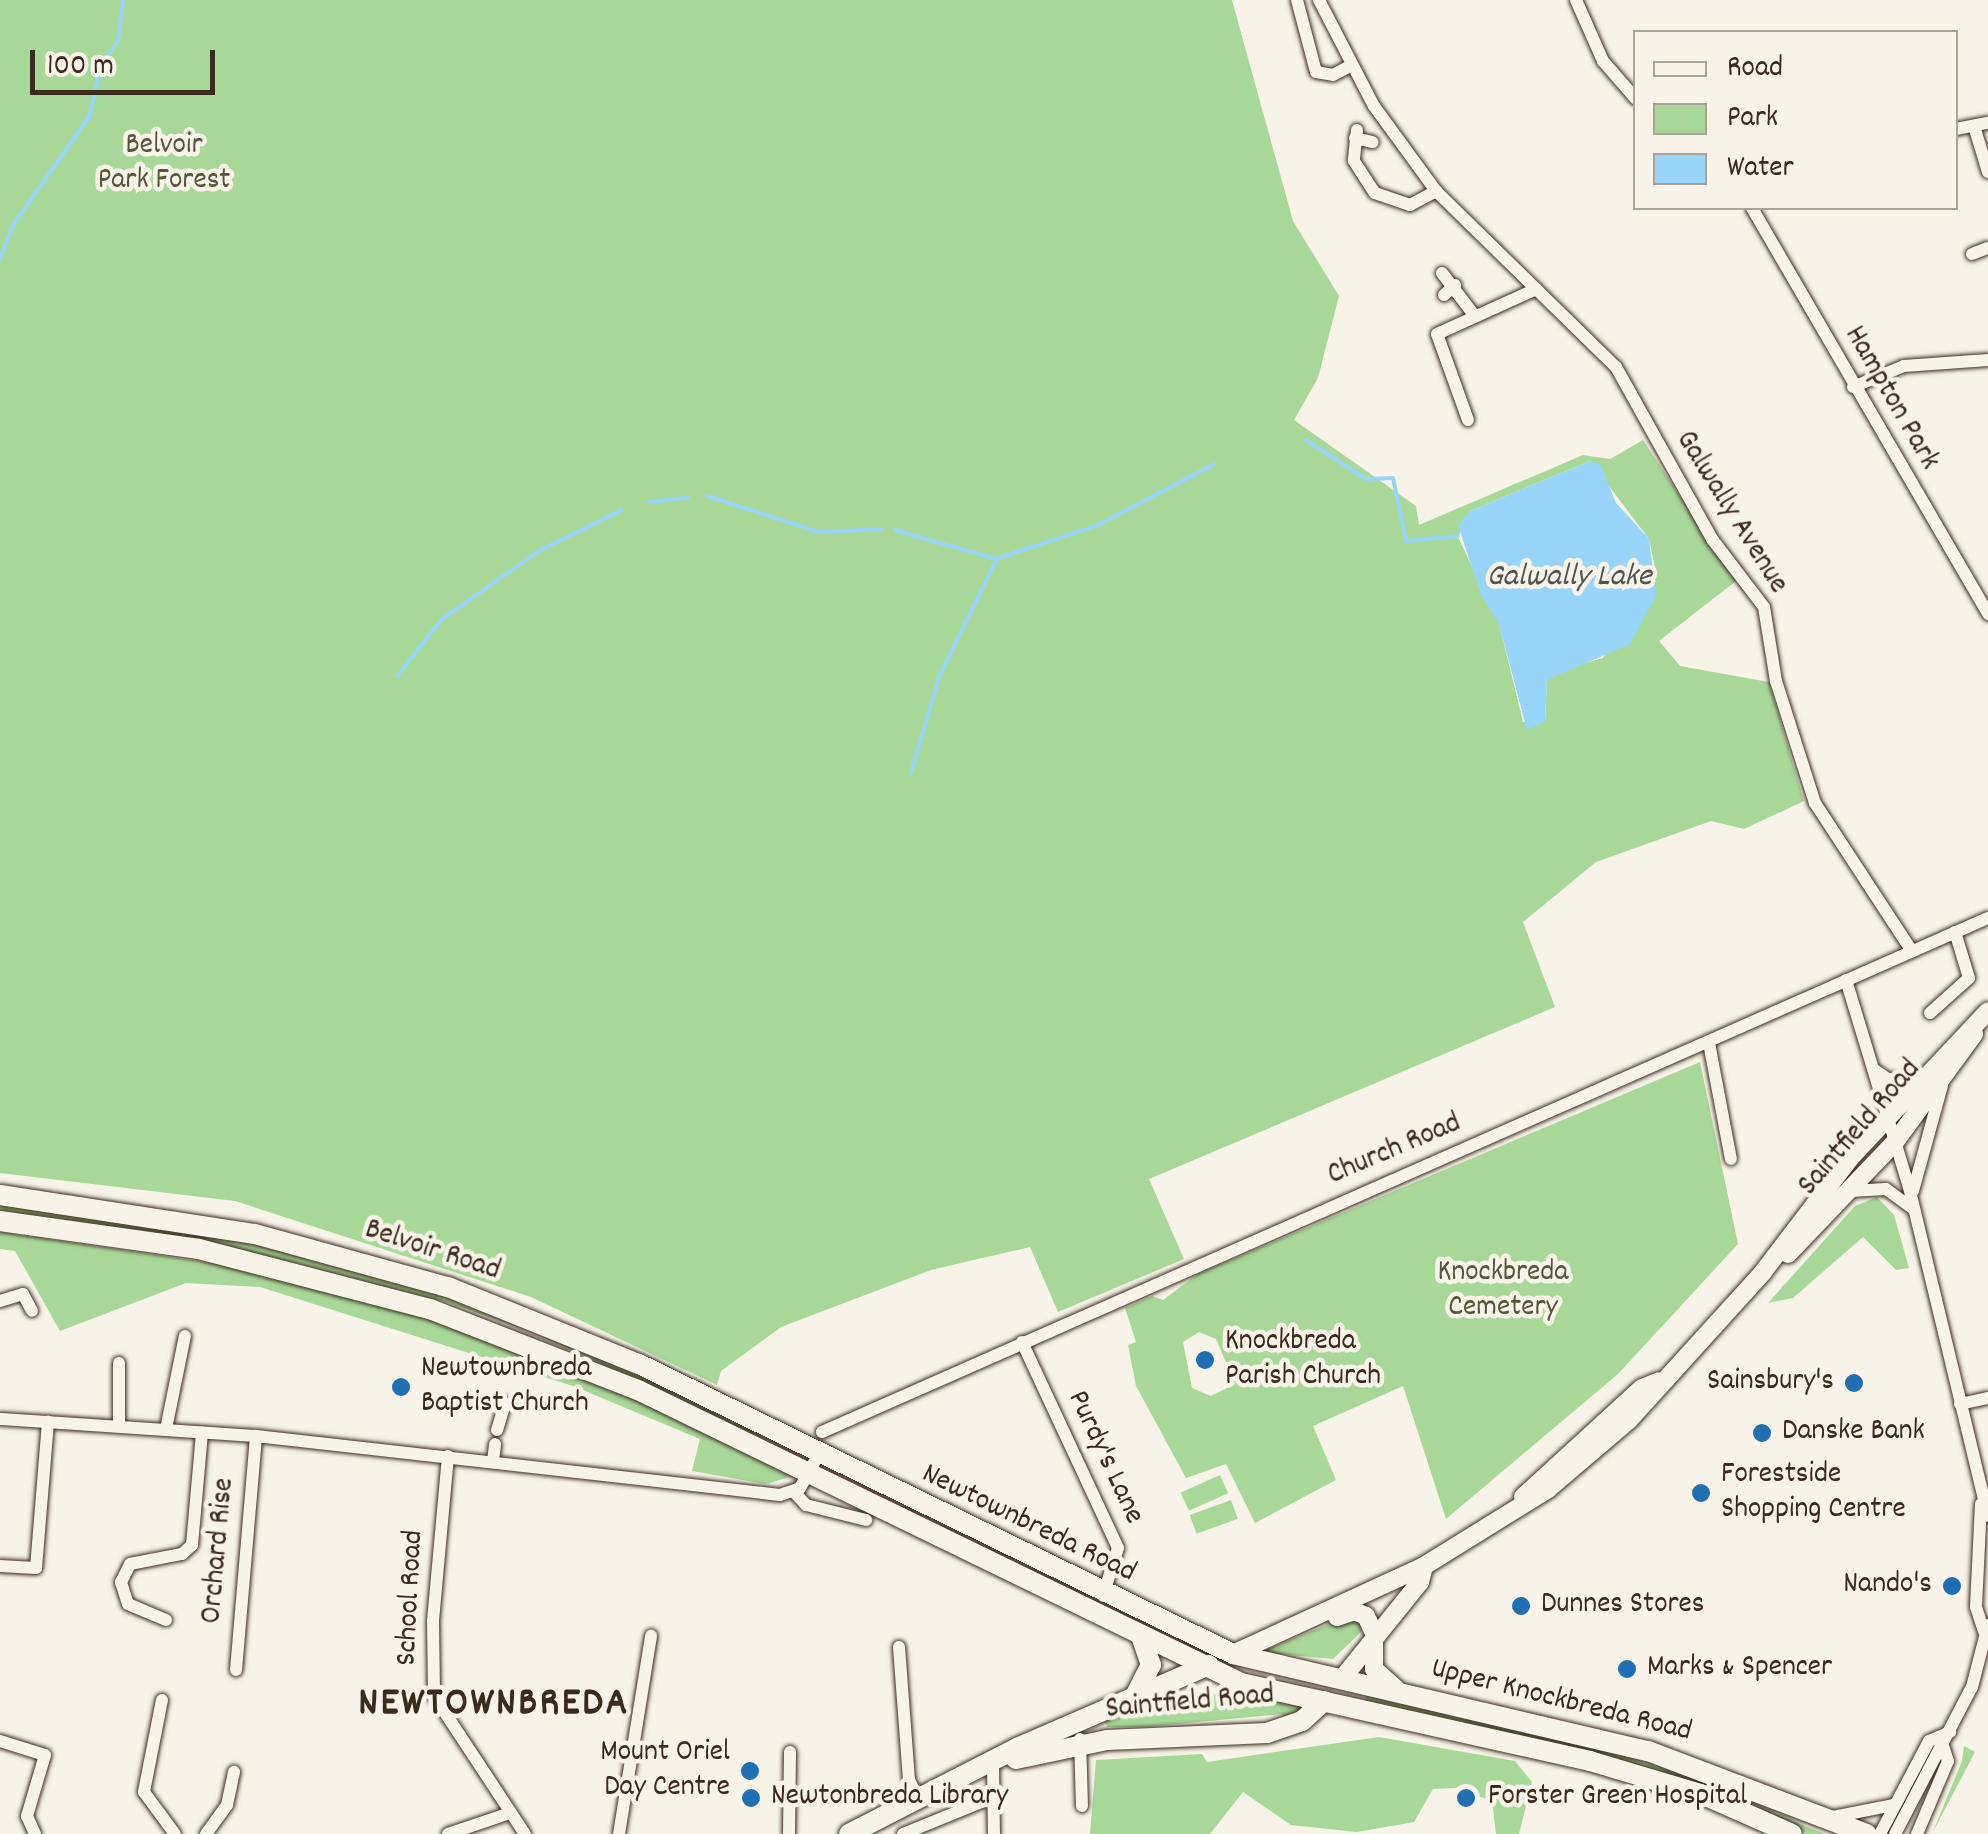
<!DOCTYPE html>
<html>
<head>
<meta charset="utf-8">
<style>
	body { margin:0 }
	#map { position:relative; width:1988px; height:1834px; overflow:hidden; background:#f7f3e8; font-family:Dekko,sans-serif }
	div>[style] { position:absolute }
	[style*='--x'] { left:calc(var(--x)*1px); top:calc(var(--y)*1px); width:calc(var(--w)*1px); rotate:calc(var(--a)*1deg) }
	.green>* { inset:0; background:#a8d898; transform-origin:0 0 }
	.water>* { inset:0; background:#97d4f8 }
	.stream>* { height:4px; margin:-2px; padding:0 2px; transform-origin:2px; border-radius:2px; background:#97d4f8 }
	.roads { filter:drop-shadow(0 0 2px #3b2a1e) drop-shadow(0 0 2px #3b2a1e) }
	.minor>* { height:12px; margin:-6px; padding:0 6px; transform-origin:6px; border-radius:6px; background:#f7f3e8 }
	.major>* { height:18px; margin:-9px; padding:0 9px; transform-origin:9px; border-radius:9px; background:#f7f3e8 }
	.highway>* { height:20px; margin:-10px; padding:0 10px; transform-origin:10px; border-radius:10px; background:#f7f3e8 }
	.dots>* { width:28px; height:28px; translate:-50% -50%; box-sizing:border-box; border:5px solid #f7f3e8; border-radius:50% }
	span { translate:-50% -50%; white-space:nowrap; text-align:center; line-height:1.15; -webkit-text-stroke:9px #f7f3e8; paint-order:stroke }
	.park-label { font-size:30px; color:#56563c }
	.street-label { font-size:30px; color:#3b2a1e }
	.poi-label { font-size:30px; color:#3b2a1e }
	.left { translate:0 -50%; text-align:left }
	.right { translate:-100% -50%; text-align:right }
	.water-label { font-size:32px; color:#525454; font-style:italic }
	.district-label { font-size:40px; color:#3b2a1e; font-weight:700; letter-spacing:2.5px }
	.legend { position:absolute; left:1633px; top:30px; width:325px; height:180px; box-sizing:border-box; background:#f7f3e8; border:2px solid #aca397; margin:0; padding:12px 18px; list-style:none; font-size:30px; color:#3b2a1e }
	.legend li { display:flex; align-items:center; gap:20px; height:50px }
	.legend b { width:50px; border:2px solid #aca397 }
	.scale { position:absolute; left:30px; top:50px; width:185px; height:45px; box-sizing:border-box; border:5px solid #3b2a1e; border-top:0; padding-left:12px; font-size:30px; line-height:35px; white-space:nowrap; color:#3b2a1e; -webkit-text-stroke:8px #f7f3e8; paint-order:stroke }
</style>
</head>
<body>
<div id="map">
	<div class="green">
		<div style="clip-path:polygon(evenodd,0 0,1232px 0,1293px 221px,1339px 296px,1318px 378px,1294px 420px,1416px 506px,1419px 525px,1583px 455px,1610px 459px,1643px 440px,1736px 581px,1659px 641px,1680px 666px,1769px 682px,1804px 801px,1744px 829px,1711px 821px,1596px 862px,1523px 922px,1555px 1007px,1149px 1179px,1184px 1259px,1058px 1312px,1030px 1247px,931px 1270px,781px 1327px,721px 1371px,717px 1385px,531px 1297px,235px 1201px,0 1173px,0 0,1590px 461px,1649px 539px,1655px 568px,1603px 658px,1556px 671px,1547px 680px,1545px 722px,1523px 722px,1499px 623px,1458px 537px,1470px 511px,1590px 461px)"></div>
		<div style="clip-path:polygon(evenodd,1700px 1062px,1738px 1244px,1618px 1374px,1446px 1519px,1403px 1386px,1313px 1426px,1336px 1480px,1255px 1523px,1226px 1464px,1186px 1478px,1136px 1386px,1128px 1345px,1136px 1342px,1125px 1308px,1152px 1296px,1163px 1300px,1198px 1274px,1700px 1062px,1199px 1332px,1216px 1339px,1235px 1384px,1211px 1396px,1192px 1388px,1183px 1342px,1199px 1332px)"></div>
		<div style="clip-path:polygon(1877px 1197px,1894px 1215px,1909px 1268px,1896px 1270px,1863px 1237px,1793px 1298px,1768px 1303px,1855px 1206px)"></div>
		<div style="clip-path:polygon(0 1203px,137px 1219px,294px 1251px,432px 1290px,608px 1359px,800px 1455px,530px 1331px,449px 1303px,230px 1247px,0 1213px)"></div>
		<div style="clip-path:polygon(0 1232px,231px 1266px,417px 1314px,578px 1372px,793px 1476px,766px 1484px,692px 1471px,700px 1439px,573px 1386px,260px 1287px,186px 1283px,60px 1331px,15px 1251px,0 1249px)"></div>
		<div style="left:1220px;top:1475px;width:20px;height:43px;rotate:66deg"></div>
		<div style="left:1231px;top:1500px;width:20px;height:44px;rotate:70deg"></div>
		<div style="clip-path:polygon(1346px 1617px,1361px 1621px,1362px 1631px,1333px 1659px,1261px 1652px)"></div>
		<div style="clip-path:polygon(1202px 1694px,1232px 1694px,1308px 1707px,1283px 1720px,1282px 1714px,1145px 1727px,1108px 1727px,1103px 1720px,1107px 1714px)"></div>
		<div style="clip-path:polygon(1366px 1695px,1613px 1752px,1655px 1765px,1825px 1834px,1808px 1834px,1605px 1755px,1364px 1703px)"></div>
		<div style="clip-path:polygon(1379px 1737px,1515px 1761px,1532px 1782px,1519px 1834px,1496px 1834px,1492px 1801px,1455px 1788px,1433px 1789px,1414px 1822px,1357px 1832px,1291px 1825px,1243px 1792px,1210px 1834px,1090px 1834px,1096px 1760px,1202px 1754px,1207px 1762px)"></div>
		<div style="clip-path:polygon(1964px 1746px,1975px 1752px,1932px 1834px,1962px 1761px)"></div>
	</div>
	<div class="water">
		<div style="clip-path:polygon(1590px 461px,1600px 464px,1616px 503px,1649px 539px,1656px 596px,1630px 644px,1547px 680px,1545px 722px,1527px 730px,1499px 624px,1481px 595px,1458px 525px,1470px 511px)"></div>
	</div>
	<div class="stream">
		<div style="--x:0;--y:259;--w:36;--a:-69"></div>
		<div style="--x:13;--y:225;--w:132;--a:-54.9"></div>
		<div style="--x:89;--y:117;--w:56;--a:-76.5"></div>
		<div style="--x:102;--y:63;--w:27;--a:-54"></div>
		<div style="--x:118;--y:41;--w:41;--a:-83"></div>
		<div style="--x:1306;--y:440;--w:72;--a:33"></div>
		<div style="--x:1366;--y:479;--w:27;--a:-2"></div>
		<div style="--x:1393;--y:478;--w:64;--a:78.3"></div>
		<div style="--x:1406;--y:541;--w:52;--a:-5.5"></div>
		<div style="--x:707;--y:496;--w:118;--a:17.8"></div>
		<div style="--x:819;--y:532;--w:63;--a:-2.7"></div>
		<div style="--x:649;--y:502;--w:39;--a:-7"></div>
		<div style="--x:895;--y:530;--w:105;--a:16"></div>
		<div style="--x:996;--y:559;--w:108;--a:-18.4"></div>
		<div style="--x:1098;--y:525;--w:131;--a:-27.7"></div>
		<div style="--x:397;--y:676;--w:73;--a:-51.7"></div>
		<div style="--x:442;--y:619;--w:120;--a:-35.1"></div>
		<div style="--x:540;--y:550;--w:91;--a:-26"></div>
		<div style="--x:911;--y:773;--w:100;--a:-73.7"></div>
		<div style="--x:939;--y:677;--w:130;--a:-64"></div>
	</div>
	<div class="roads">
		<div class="minor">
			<div style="--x:1297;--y:0;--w:74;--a:75.2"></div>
			<div style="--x:1316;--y:72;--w:17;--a:10"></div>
			<div style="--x:1333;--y:75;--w:19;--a:-28"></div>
			<div style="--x:1319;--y:0;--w:119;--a:62.6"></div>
			<div style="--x:1374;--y:106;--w:105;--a:53.9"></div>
			<div style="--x:1436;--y:191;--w:252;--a:44.4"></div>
			<div style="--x:1616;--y:367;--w:197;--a:60.8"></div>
			<div style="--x:1712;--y:539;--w:86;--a:52.6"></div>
			<div style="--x:1764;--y:607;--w:75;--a:80.8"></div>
			<div style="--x:1776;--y:681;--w:128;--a:72.3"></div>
			<div style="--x:1815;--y:803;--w:177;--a:56.8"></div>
			<div style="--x:1576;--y:0;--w:67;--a:66.1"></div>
			<div style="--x:1603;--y:61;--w:50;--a:49"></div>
			<div style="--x:1974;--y:126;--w:48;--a:73.1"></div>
			<div style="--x:1956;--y:129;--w:33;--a:-11"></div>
			<div style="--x:1357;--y:130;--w:31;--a:96"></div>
			<div style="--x:1354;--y:161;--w:38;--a:57"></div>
			<div style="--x:1375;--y:193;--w:37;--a:19"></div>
			<div style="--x:1410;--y:205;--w:30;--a:-28"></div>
			<div style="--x:1355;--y:138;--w:18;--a:13"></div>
			<div style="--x:1752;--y:208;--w:470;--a:59.8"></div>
			<div style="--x:1972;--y:254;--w:17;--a:-21"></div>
			<div style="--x:1442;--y:273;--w:53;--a:52.7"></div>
			<div style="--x:1444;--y:295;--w:15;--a:-42"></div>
			<div style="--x:1853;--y:387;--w:55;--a:-22.4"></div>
			<div style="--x:1904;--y:366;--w:84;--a:-4.1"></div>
			<div style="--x:1468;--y:420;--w:91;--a:-109.8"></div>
			<div style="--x:1437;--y:334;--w:109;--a:-24.4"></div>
			<div style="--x:1846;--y:980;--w:216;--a:73.1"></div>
			<div style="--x:1909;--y:1187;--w:338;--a:76.5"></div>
			<div style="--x:1930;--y:1013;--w:52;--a:-41.9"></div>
			<div style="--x:1969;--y:978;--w:48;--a:-106.9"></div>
			<div style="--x:1709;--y:1043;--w:118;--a:79.3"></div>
			<div style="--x:1873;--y:1069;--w:18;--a:34"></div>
			<div style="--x:1888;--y:1079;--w:30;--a:2"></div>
			<div style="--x:1850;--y:1191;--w:36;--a:-3"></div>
			<div style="--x:1886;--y:1189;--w:34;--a:36"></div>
			<div style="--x:1913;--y:1191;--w:109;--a:-74.6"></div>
			<div style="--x:0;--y:1301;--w:24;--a:-17"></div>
			<div style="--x:23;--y:1294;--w:19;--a:62"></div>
			<div style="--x:1022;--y:1342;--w:227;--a:65"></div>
			<div style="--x:1118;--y:1548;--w:50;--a:107.4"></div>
			<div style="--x:119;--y:1363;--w:61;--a:90"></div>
			<div style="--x:1960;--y:1404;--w:29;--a:-12"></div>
			<div style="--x:0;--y:1419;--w:257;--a:3.8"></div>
			<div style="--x:256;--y:1436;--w:527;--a:6.42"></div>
			<div style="--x:780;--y:1495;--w:21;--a:-19"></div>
			<div style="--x:800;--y:1488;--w:39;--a:-61"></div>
			<div style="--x:166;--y:1429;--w:95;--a:-78.5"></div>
			<div style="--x:497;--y:1430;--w:28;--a:-73"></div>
			<div style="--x:822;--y:1432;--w:1274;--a:-23.79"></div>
			<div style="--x:448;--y:1456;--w:166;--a:95.2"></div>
			<div style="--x:433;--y:1621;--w:75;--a:89.2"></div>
			<div style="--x:434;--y:1696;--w:165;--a:56.6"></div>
			<div style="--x:493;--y:1461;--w:17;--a:-83"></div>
			<div style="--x:794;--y:1492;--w:18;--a:47"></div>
			<div style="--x:806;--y:1505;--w:62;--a:14"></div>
			<div style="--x:1981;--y:1504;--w:103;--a:92.8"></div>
			<div style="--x:1976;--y:1607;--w:26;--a:72"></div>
			<div style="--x:0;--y:1566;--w:36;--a:3"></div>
			<div style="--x:36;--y:1568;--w:147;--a:-85.3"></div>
			<div style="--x:166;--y:1620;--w:41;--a:-157.2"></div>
			<div style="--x:128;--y:1604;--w:23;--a:-108"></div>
			<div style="--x:121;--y:1582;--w:20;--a:-63"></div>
			<div style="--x:130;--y:1564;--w:53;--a:-10.9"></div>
			<div style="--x:182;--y:1554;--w:13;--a:-42"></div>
			<div style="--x:192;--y:1545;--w:113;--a:-84.9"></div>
			<div style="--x:899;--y:1647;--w:132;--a:85.7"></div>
			<div style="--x:909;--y:1779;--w:24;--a:68"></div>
			<div style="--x:236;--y:1670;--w:235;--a:-85.1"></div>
			<div style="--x:162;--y:1700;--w:94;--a:101.1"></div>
			<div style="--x:144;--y:1792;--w:52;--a:53.6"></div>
			<div style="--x:1080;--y:1739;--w:67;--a:88.3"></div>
			<div style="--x:0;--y:1741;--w:47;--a:17.3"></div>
			<div style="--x:45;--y:1755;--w:64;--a:106.4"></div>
			<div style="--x:27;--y:1816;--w:20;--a:66"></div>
			<div style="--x:993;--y:1764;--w:70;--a:89.2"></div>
			<div style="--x:1833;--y:1817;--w:61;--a:-11.3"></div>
			<div style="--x:206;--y:1834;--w:36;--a:-54"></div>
			<div style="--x:227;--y:1805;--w:34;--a:-78"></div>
			<div style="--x:448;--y:1834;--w:65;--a:-18.7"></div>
			<div style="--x:619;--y:1834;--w:201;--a:-80.8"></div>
			<div style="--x:789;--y:1834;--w:82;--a:-89.3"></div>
			<div style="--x:903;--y:1834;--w:100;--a:-22.2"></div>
			<div style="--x:1880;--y:1834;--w:105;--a:-62.2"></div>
			<div style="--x:1929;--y:1741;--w:23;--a:-23"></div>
			<div style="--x:1895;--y:1834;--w:166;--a:-62.4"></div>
			<div style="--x:1972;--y:1687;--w:64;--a:-75.5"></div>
			<div style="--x:1917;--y:1834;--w:79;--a:-67"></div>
			<div style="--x:1948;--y:1761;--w:16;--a:-108"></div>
		</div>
		<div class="major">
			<div style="--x:1788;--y:1254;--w:155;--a:-46.3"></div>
			<div style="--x:1895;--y:1142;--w:134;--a:-53.8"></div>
			<div style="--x:1523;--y:1497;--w:161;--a:-42.5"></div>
			<div style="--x:1642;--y:1388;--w:18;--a:-22"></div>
			<div style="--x:1337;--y:1617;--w:18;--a:-19"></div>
			<div style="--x:1354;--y:1611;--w:13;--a:23"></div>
			<div style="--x:1366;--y:1616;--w:19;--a:65"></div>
			<div style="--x:1374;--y:1633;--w:36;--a:90"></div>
			<div style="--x:1374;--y:1669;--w:31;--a:42"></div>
			<div style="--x:1233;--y:1654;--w:210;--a:-24.7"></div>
			<div style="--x:1424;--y:1566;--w:146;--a:-31.8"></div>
			<div style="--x:1548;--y:1489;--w:106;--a:-40.4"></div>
			<div style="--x:1629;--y:1420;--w:200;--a:-47.8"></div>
			<div style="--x:1763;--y:1272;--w:145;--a:-52.6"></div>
			<div style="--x:1851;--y:1157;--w:200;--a:-46.8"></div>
			<div style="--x:1341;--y:1680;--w:126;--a:-51.1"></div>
			<div style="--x:1420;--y:1582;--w:16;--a:-76"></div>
		</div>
		<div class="highway">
			<div style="--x:0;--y:1195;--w:258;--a:8.7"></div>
			<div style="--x:255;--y:1234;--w:200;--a:15.4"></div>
			<div style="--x:448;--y:1287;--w:206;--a:22"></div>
			<div style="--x:639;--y:1364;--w:661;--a:26.02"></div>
			<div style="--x:1233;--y:1654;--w:426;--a:13.2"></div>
			<div style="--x:1648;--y:1751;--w:234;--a:20.8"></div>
			<div style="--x:0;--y:1221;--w:201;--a:8"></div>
			<div style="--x:199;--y:1249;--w:239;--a:14.6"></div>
			<div style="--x:430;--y:1309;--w:223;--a:21.3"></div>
			<div style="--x:638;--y:1390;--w:670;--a:25.92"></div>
			<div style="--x:1241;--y:1683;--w:358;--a:12.6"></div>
			<div style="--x:1590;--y:1761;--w:119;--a:16.6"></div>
			<div style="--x:1704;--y:1795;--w:96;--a:23.9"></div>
			<div style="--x:1135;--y:1696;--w:35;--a:-63"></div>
			<div style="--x:1151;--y:1665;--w:28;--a:-109"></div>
			<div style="--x:1016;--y:1759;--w:93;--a:-11.8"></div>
			<div style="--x:1107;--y:1740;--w:160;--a:-2.5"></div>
			<div style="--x:1267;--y:1733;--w:37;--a:-19"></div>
			<div style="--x:1302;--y:1721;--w:30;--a:-42"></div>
			<div style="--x:849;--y:1834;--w:189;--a:-27.1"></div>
			<div style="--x:1017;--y:1748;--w:209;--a:-23.4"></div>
		</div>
	</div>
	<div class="dots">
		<div style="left:1205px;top:1360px;background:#1f6fb2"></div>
		<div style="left:1854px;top:1383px;background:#1f6fb2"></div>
		<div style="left:401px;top:1387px;background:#1f6fb2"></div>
		<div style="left:1762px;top:1433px;background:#1f6fb2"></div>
		<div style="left:1701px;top:1493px;background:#1f6fb2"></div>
		<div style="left:1952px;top:1586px;background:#1f6fb2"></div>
		<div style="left:1521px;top:1606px;background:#1f6fb2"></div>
		<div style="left:1627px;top:1669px;background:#1f6fb2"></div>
		<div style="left:750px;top:1771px;background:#1f6fb2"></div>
		<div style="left:751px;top:1798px;background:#1f6fb2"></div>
		<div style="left:1466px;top:1798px;background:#1f6fb2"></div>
	</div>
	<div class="park-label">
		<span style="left:164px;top:164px">Belvoir<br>Park Forest</span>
		<span style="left:1503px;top:1291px">Knockbreda<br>Cemetery</span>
	</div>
	<div class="street-label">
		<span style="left:1890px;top:399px;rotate:60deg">Hampton Park</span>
		<span style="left:1730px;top:513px;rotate:58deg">Galwally Avenue</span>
		<span style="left:1861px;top:1129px;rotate:-49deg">Saintfield Road</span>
		<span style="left:1395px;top:1151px;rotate:-23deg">Church Road</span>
		<span style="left:432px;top:1252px;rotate:18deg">Belvoir Road</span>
		<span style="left:1104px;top:1458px;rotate:65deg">Purdy's Lane</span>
		<span style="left:1028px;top:1525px;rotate:26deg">Newtownbreda Road</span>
		<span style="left:220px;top:1551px;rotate:-85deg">Orchard Rise</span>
		<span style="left:412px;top:1598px;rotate:-87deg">School Road</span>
		<span style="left:1561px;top:1702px;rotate:14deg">Upper Knockbreda Road</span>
		<span style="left:1190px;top:1704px;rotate:-5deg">Saintfield Road</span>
	</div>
	<div class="poi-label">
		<span class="left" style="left:1225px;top:1360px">Knockbreda<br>Parish Church</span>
		<span class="left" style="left:421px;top:1387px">Newtownbreda<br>Baptist Church</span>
		<span class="right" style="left:1834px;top:1383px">Sainsbury's</span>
		<span class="left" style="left:1782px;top:1433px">Danske Bank</span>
		<span class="left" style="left:1721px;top:1493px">Forestside<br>Shopping Centre</span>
		<span class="right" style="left:1932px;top:1586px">Nando's</span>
		<span class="left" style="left:1541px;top:1606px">Dunnes Stores</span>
		<span class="left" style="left:1647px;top:1669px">Marks &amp; Spencer</span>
		<span class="right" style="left:730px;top:1771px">Mount Oriel<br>Day Centre</span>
		<span class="left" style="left:771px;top:1798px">Newtonbreda Library</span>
		<span class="left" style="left:1488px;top:1798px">Forster Green Hospital</span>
	</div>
	<div class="water-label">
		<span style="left:1569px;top:578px">Galwally Lake</span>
	</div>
	<div class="district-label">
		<span style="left:494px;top:1706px">NEWTOWNBREDA</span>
	</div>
	<ul class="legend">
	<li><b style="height:12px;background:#f7f3e8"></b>Road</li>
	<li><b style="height:28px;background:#a8d898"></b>Park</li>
	<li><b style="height:28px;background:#97d4f8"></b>Water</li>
	</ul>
	<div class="scale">100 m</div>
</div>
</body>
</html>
